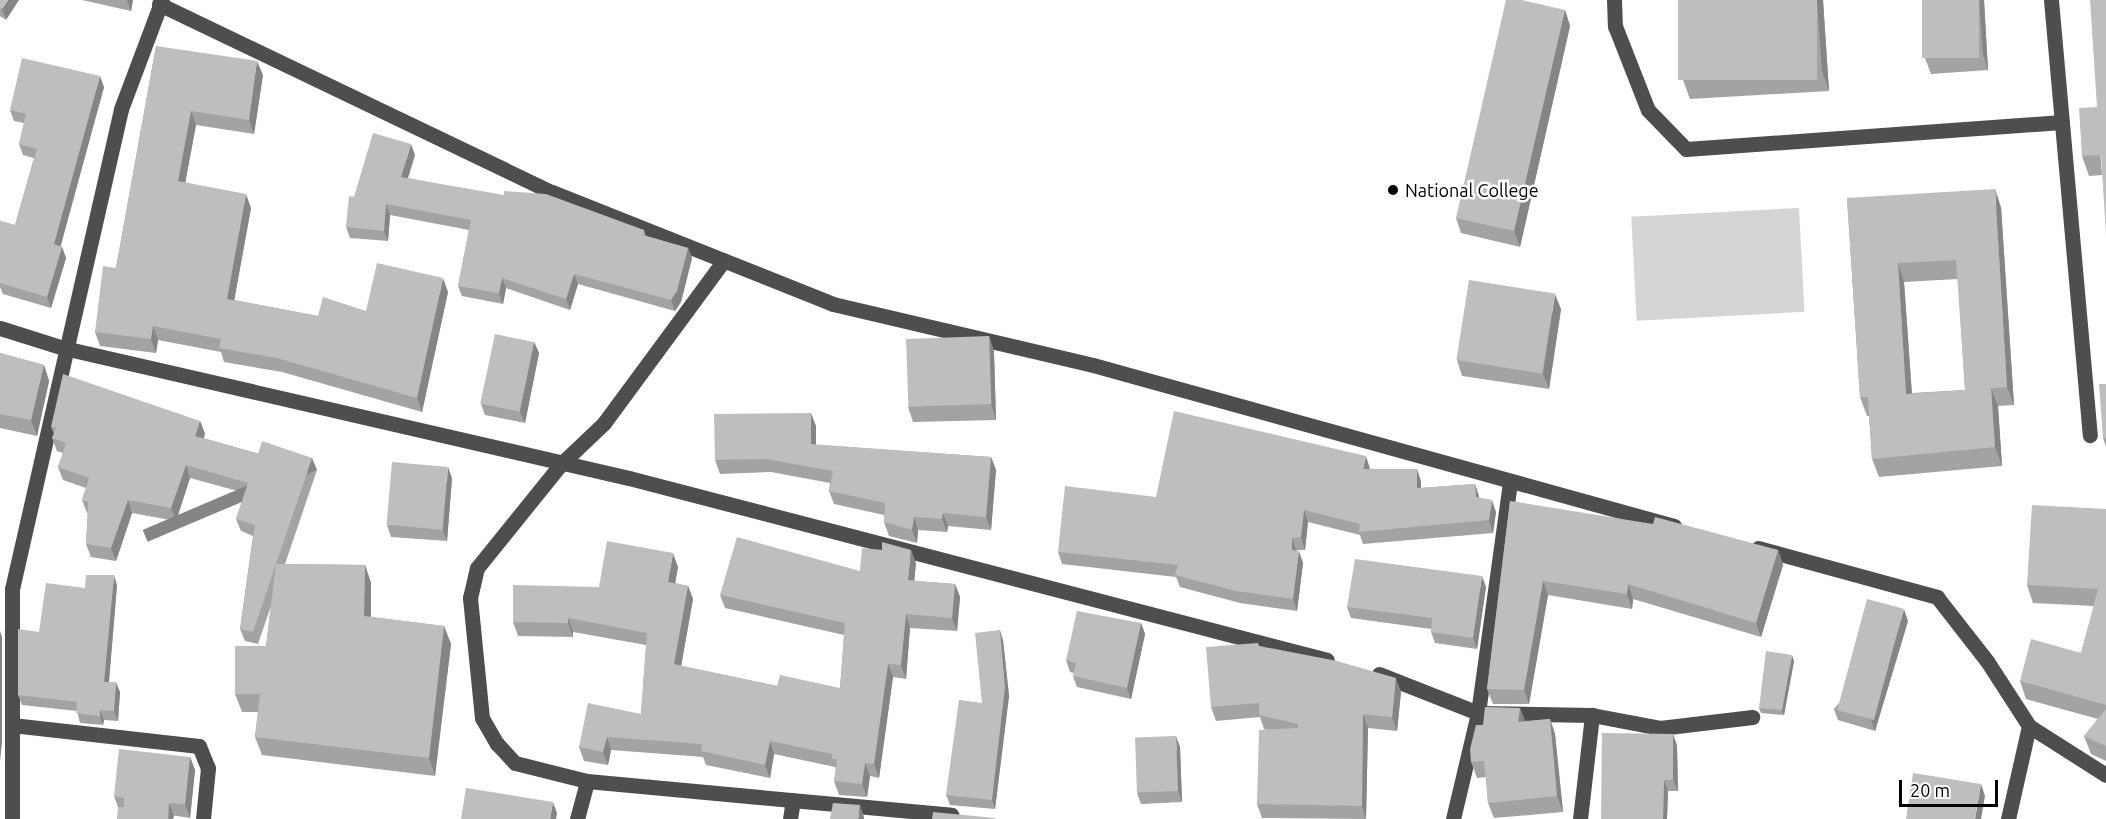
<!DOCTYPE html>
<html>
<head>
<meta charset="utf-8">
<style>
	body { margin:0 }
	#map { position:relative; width:2106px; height:819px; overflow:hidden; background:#fff; font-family:Ubuntu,sans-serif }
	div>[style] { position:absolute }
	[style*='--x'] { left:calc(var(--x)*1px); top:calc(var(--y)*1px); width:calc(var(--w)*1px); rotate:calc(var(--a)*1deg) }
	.green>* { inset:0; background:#d5d5d5; transform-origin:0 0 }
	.minor>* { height:15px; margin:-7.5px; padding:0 7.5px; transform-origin:7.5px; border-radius:7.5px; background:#4e4e4e }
	.wall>* { inset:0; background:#a3a3a3 }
	.shaded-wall>* { inset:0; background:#858585; transform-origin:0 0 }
	.building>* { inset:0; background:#bebebe; transform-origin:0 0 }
	.dots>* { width:16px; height:16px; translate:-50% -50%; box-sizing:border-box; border:3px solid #fff; border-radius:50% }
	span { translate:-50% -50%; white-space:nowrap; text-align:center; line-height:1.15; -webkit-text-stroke:5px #fff; paint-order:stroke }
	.poi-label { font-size:18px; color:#000 }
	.left { translate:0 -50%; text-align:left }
	.scale { position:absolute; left:1899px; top:780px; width:99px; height:27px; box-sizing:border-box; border:3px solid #000; border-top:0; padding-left:8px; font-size:18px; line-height:21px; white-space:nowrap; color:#000; -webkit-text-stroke:4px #fff; paint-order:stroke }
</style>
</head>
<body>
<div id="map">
	<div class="green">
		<div style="left:1799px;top:208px;width:104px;height:168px;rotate:87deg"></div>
	</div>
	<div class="minor">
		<div style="--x:1614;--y:0;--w:26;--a:88"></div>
		<div style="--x:1615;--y:26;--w:90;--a:68.6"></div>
		<div style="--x:1648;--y:110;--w:54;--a:45.7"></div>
		<div style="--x:1686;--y:149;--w:377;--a:-4.1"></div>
		<div style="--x:2051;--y:0;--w:437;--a:84.9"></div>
		<div style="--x:159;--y:4;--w:436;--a:25.6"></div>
		<div style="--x:552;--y:192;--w:302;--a:21.7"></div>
		<div style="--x:833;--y:304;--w:267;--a:13.2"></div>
		<div style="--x:1093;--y:365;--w:603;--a:15.49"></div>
		<div style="--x:0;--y:328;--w:67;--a:17.4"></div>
		<div style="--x:64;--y:348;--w:580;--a:12.96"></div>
		<div style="--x:629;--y:478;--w:721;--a:14.61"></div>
		<div style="--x:1758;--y:548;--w:186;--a:15.3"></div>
		<div style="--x:1937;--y:597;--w:81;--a:52"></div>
		<div style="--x:1987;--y:661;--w:77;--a:57.1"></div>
		<div style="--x:2029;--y:726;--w:91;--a:32.5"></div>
		<div style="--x:1379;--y:674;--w:106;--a:21.5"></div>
		<div style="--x:1478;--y:713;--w:114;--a:1"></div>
		<div style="--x:1592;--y:715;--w:69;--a:10.8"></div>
		<div style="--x:1660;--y:728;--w:93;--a:-6.8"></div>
		<div style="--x:12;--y:725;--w:188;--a:6.4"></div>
		<div style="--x:199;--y:746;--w:24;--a:68"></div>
		<div style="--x:208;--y:768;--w:51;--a:95.6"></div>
		<div style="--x:587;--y:781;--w:366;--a:5.3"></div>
		<div style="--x:12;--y:819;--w:230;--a:-90"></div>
		<div style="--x:12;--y:589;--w:492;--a:-77.2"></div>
		<div style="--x:121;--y:109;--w:116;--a:-69.4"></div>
		<div style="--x:577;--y:819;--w:39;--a:-75"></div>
		<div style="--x:587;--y:781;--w:74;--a:-166"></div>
		<div style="--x:515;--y:763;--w:26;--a:-133"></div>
		<div style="--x:497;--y:744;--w:30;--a:-120"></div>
		<div style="--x:482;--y:718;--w:121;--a:-95.7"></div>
		<div style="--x:470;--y:598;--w:31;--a:-77"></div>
		<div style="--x:477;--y:568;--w:134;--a:-51.1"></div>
		<div style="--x:561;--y:464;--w:59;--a:-43.6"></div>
		<div style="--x:604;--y:423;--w:202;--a:-53.6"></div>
		<div style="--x:790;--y:819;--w:19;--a:-81"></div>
		<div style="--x:1453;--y:819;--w:109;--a:-76.7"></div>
		<div style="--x:1478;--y:713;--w:233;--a:-82.1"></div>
		<div style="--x:1580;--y:819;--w:105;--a:-83.4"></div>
		<div style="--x:2008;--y:819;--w:95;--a:-77.3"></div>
	</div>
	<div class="wall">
		<div style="clip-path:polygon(0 0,6px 20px,0 16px)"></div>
		<div style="clip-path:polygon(82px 0,133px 0,131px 11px)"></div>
		<div style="clip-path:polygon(1678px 0,1823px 0,1829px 91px,1690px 99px,1683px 80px)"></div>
		<div style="clip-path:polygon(1984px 0,1988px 70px,1931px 74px,1925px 58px)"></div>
		<div style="clip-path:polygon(1565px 10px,1570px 26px,1520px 247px,1461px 233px,1456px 218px)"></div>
		<div style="clip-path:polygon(156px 46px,263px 75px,254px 134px,196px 125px,185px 182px,251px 208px,234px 300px,318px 316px,366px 311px,448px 292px,422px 412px,282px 372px,224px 362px,221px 352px,158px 340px,156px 353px,100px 346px,95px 332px,116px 268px)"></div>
		<div style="clip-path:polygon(104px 87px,60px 246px,62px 247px,66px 258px,51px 308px,3px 294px,0 287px,0 221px,15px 225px,34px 158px,23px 155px,19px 144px,24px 123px,14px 121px,10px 110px)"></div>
		<div style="clip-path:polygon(2097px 107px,2102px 175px,2089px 176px,2082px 156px)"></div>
		<div style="clip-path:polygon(415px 155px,408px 178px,644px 230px,646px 236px,688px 248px,692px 258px,681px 302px,675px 311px,578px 284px,570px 310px,506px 288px,503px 304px,462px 296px,458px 286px,469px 230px,390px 215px,388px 241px,350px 238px,346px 227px,354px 197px)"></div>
		<div style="clip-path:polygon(evenodd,1847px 198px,2001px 207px,2014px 405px,1998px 406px,2002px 466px,1879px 477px,1872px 459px,1869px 416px,1867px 416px,1860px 397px,1847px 198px,1958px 279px,1965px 390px,1912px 393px,1904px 282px,1958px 279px)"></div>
		<div style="clip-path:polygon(1561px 309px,1549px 389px,1462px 376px,1457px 360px)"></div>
		<div style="clip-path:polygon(989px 336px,994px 352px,996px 420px,913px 422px,908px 407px)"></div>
		<div style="clip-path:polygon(534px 342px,539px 353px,525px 423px,485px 415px,481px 404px)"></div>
		<div style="clip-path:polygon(0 353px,44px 365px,49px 381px,37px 436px,0 428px)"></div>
		<div style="clip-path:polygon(2106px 384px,2106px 447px,2103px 438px)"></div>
		<div style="clip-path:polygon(200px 421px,205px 434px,203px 438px,317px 470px,285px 564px,365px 565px,371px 583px,371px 617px,444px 626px,451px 644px,435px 776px,262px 755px,255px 737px,258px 712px,242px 712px,235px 694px,266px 646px,271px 606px,258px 644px,245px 641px,240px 629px,253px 536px,241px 531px,236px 519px,245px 493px,190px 478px,176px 521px,132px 513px,116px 561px,91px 557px,86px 544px,88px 513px,87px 513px,82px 500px,86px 488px,63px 480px,58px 467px,63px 453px,57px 451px,52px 438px,54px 434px,51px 427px)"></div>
		<div style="clip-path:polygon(816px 426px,816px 445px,991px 457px,996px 470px,991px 530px,948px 526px,947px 532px,918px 530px,917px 543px,889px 536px,884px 522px,884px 515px,834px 504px,829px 491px,830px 483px,771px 472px,720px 474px,715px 460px)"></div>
		<div style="clip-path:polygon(1370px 469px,1421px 481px,1421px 488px,1475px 484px,1479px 498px,1496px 512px,1493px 533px,1363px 544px,1360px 535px,1308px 522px,1305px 550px,1297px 550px,1303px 563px,1297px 611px,1240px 603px,1180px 587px,1176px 577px,1062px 564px,1058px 552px,1156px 497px)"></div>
		<div style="clip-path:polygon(452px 478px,447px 541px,391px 537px,387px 525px)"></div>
		<div style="clip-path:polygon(1510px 501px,1778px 550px,1783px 565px,1761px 637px,1633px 599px,1632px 609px,1548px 595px,1529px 704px,1493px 704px,1487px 689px)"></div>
		<div style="clip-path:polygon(2106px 509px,2106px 761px,2091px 754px,2084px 736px,2098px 719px,2026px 699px,2020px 681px,2081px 653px,2094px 606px,2033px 603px,2027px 585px)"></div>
		<div style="clip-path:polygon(916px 563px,914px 581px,955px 584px,960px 597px,957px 631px,910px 628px,906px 679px,893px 677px,879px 778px,870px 776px,867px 797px,839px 795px,834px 781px,836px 770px,835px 767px,774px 754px,770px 778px,706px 765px,703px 757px,611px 750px,608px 765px,584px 761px,579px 747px,641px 714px,646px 645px,573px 632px,573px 637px,518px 636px,513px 622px,599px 587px,678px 567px,675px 583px,688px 586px,693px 599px,681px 666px,777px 686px,840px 688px,844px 635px,725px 608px,720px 595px,860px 571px)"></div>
		<div style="clip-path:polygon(117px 585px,109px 682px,120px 692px,118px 721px,104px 720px,103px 725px,80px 723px,77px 711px,22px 705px,18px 695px,39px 632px,85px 588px)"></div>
		<div style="clip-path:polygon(1486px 587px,1477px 649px,1435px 643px,1431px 632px,1431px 629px,1351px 618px,1347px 607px)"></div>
		<div style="clip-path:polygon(1908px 621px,1875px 731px,1838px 720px,1834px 709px)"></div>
		<div style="clip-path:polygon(1141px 623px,1145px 634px,1131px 699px,1077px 687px,1073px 676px,1074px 673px,1070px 672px,1066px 660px)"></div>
		<div style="clip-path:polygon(1003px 640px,1009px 696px,995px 809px,950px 805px,946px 795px,982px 703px)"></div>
		<div style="clip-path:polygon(1260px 646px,1401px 692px,1397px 731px,1368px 728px,1366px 819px,1262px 818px,1257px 804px,1267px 730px,1264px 729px,1260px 717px,1216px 721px,1211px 707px)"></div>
		<div style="clip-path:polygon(1794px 661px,1784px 715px,1761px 713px,1759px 708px)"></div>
		<div style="clip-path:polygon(1520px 708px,1525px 721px,1550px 719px,1555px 734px,1563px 812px,1494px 818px,1488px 803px,1486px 777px,1477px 778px,1471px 762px,1483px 725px)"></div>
		<div style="clip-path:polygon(1677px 745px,1678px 791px,1668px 791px,1667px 819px,1601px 819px)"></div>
		<div style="clip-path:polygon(1180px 747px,1182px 802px,1141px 804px,1137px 793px)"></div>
		<div style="clip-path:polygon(190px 757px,195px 770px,190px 818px,118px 807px,114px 796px)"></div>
	</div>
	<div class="shaded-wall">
		<div style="clip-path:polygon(8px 0,19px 0,6px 20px,2px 9px)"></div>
		<div style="clip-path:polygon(127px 0,133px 0,131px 11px)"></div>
		<div style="clip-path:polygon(1817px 0,1823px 0,1829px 91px,1822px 71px)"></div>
		<div style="clip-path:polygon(1979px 0,1984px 0,1988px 70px,1983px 54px)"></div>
		<div style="clip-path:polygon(1565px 10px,1570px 26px,1520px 247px,1514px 231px)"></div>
		<div style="clip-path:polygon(257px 61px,263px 75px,254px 134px,249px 120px)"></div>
		<div style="clip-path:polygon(100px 76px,104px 87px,58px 256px,54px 244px)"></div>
		<div style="clip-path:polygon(191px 111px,196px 125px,183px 195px,178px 181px)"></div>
		<div style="clip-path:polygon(411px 144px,415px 155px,405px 187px,401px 177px)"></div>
		<div style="clip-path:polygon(1995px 189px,2001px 207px,2014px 405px,2007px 387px)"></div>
		<div style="clip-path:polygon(246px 194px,251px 208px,232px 313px,227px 299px)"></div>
		<div style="clip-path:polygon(386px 204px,390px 215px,388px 241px,384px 231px)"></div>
		<div style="clip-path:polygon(62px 247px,66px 258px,51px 308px,47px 297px)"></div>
		<div style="clip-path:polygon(688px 248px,692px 258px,681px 302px,675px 311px,671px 300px)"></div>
		<div style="clip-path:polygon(1898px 263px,1904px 282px,1913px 412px,1906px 394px)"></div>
		<div style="clip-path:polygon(574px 274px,578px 284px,570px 310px,566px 299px)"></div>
		<div style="clip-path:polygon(443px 278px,448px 292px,422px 412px,417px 398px)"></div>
		<div style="clip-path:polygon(502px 278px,506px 288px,503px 304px,499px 293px)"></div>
		<div style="clip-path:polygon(1555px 294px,1561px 309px,1549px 389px,1543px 374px)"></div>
		<div style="clip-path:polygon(153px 326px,158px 340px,156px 353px,151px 339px)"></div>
		<div style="clip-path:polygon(989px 336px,994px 352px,996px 420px,991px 404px)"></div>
		<div style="clip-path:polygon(534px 342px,539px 353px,525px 423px,520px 412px)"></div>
		<div style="clip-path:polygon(44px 365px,49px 381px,37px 436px,31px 420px)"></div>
		<div style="clip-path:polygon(1991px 388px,1998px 406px,2002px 466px,1995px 447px)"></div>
		<div style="clip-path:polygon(811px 413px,816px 426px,816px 458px,811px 444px)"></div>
		<div style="clip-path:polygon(200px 421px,205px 434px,200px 449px,195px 436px)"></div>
		<div style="clip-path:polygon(1366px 456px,1370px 469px,1367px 481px,1363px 469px)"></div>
		<div style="clip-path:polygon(991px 457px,996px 470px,991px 530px,986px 517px)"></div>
		<div style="left:312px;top:458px;width:13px;height:184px;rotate:67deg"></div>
		<div style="clip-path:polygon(186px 465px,190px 478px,176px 521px,171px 508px)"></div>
		<div style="clip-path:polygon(448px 467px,452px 478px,447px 541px,443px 530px)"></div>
		<div style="clip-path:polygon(1417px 469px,1421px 481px,1421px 501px,1417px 488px)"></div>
		<div style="clip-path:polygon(1475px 484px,1479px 496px,1480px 509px,1476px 497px)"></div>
		<div style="clip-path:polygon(128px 500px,132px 513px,116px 561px,111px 548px)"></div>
		<div style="clip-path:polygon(1492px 500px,1496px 512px,1493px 533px,1489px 520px)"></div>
		<div style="clip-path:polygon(1304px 510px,1308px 522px,1305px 550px,1301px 537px)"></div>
		<div style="clip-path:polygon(943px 513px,948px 526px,947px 532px,942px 519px)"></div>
		<div style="clip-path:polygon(914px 517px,918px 530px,917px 543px,912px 530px)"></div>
		<div style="clip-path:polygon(1292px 538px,1296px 551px,1292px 550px)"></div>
		<div style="clip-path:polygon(911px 550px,916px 563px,913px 594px,908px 580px)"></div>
		<div style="clip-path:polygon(1778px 550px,1783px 565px,1761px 637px,1756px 623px)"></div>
		<div style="clip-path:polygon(1299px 551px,1303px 563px,1297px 611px,1293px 599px)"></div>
		<div style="clip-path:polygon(673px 553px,678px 567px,673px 595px,668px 582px)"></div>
		<div style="clip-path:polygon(365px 565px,371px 583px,371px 634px,364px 616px)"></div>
		<div style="clip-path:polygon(114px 575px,117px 585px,108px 692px,104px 682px)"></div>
		<div style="clip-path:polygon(1482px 576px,1486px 587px,1477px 649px,1473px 638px)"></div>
		<div style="clip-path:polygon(1543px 581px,1548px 595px,1529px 704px,1524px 690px)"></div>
		<div style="clip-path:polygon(955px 584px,960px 597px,957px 631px,952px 618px)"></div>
		<div style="clip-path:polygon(1628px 584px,1633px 599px,1632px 609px,1627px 594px)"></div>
		<div style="clip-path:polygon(688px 586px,693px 599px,679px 678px,674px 664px)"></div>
		<div style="clip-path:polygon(1904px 609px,1908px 621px,1875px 731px,1871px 720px)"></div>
		<div style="clip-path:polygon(906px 614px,910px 628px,906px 679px,901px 665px)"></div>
		<div style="clip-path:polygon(568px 618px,573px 632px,573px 637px,568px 623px)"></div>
		<div style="clip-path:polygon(1141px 623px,1145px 634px,1131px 699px,1127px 688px)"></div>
		<div style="clip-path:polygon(444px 626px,451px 644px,435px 776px,429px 758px)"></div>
		<div style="clip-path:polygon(1000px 630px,1003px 640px,1009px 696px,995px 809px,992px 800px)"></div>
		<div style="clip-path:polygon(0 631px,2px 637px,2px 743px,0 761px)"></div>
		<div style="clip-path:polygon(1792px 655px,1794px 661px,1784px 715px,1782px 710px)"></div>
		<div style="clip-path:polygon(888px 664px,893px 677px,879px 778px,874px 764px)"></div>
		<div style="clip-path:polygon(1396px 678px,1401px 692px,1397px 731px,1392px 717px)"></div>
		<div style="clip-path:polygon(116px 682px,120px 692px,118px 721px,114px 711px)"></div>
		<div style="clip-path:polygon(1520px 708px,1526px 724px,1518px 722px)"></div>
		<div style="clip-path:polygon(100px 710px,104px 720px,103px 725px,100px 716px)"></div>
		<div style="clip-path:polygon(1363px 714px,1368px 728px,1366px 819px,1362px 806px)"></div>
		<div style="clip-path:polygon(1550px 719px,1555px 734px,1563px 812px,1557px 796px)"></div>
		<div style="clip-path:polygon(1673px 734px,1677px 745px,1678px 791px,1673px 780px)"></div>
		<div style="clip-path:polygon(1176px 736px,1180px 747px,1182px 802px,1178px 791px)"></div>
		<div style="clip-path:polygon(607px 737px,611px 750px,608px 765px,603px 752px)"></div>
		<div style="clip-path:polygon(770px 741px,774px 754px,770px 778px,765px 765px)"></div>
		<div style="clip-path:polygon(190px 757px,195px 770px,190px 818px,185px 804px)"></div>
		<div style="clip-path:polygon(865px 763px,870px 776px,867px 797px,862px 784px)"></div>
		<div style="clip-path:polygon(1664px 780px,1668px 791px,1667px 819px,1663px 819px)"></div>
		<div style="clip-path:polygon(1981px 784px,1985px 796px,1981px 819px,1975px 819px)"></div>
		<div style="clip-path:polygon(553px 802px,557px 813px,556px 819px,550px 819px)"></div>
		<div style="clip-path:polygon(169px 803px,174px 816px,173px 819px,168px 819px)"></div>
		<div style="clip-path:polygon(860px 805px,864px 817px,864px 819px,858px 819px)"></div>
	</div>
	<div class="building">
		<div style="clip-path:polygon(0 0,8px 0,2px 9px,0 8px)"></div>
		<div style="clip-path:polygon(1506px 0,1522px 0,1565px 10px,1514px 231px,1456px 218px)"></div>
		<div style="left:1678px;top:0;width:139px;height:80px"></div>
		<div style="left:1922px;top:0;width:57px;height:58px"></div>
		<div style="clip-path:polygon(2090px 0,2106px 0,2106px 234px,2101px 155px,2082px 156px,2079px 108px,2097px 107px)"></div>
		<div style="clip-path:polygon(156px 46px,257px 61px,249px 120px,191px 111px,178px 181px,246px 194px,227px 299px,318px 316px,323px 297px,366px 311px,377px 263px,443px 278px,417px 398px,277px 358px,219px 348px,221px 339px,153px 326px,151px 339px,95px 332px,103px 266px,116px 268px)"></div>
		<div style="clip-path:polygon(22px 58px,100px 76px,54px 244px,62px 247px,47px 297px,0 283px,0 221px,15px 225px,37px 149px,19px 144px,26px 114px,10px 110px)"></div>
		<div style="clip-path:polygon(373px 133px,411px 144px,401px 177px,504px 195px,504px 191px,546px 194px,644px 230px,643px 235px,688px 248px,677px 291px,671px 300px,574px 274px,566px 299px,502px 278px,499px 293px,458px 286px,471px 220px,386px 204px,384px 231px,346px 227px,349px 196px,354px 197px)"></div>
		<div style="clip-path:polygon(evenodd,1995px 189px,2007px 387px,1991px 388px,1995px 447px,1872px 459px,1868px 397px,1860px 397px,1847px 198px,1995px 189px,1956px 260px,1965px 390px,1906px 394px,1898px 263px,1956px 260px)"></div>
		<div style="left:1469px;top:280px;width:87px;height:81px;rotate:9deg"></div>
		<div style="left:495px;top:334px;width:40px;height:71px;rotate:12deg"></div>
		<div style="left:989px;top:336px;width:68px;height:83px;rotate:88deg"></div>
		<div style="clip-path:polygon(0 353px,44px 365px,31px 420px,0 414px)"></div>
		<div style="clip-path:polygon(63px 374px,200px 421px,195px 436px,258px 454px,262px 441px,312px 458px,253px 632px,240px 629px,255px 525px,236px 519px,248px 483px,186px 465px,171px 508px,128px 500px,111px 548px,86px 544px,88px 502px,82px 500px,89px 478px,58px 467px,66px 443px,52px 438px,56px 428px,51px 427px)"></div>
		<div style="clip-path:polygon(2099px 384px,2106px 384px,2106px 438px,2103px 438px)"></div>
		<div style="clip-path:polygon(1174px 411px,1366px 456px,1363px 469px,1417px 469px,1417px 488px,1475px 484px,1476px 497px,1492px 500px,1489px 520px,1359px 532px,1360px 524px,1304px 510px,1301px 537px,1292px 538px,1292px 550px,1299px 551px,1293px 599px,1236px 591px,1175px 575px,1178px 565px,1058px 552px,1065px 486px,1156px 497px)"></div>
		<div style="clip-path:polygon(811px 413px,811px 444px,991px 457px,986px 517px,943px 513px,942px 519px,914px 517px,912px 530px,884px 522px,885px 503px,829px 491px,833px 471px,766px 459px,715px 460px,714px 414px)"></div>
		<div style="left:392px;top:462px;width:56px;height:63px;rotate:5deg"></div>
		<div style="clip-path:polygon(1510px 501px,1653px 524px,1655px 517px,1778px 550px,1756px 623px,1628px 584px,1627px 594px,1543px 581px,1524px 690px,1487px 689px)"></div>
		<div style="clip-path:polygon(2032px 505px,2106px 509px,2106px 705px,2020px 681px,2031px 639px,2081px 653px,2098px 589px,2027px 585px)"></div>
		<div style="clip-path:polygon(737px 537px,860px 571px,862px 548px,882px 550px,882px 542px,911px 550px,908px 580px,955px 584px,952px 618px,906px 614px,901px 665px,888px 664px,874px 764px,865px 763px,862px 784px,834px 781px,837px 759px,832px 759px,832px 754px,770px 741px,765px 765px,701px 751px,702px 744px,607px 737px,603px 752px,579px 747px,588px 703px,641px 714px,647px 633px,568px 618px,568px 623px,513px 622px,513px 585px,599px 587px,607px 541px,673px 553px,668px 582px,688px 586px,674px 664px,777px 686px,780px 675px,840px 688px,845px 623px,720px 595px)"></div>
		<div style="clip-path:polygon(1355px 559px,1482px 576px,1473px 638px,1431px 632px,1432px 618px,1347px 607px)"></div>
		<div style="clip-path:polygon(276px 564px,365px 565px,364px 616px,444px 626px,429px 758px,255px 737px,260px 694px,235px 694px,235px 646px,266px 646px)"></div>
		<div style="clip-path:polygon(86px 575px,114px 575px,104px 682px,116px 682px,114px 711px,100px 710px,100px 716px,76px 713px,77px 702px,18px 695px,18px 629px,39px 632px,46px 583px,85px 588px)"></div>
		<div style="left:1867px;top:599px;width:38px;height:115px;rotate:15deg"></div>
		<div style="clip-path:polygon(1077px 611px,1141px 623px,1127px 688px,1073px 676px,1076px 663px,1066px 660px)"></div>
		<div style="clip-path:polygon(1000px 630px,1005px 687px,992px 800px,946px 795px,959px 700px,982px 703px,975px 633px)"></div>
		<div style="clip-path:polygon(1258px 643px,1259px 646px,1337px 661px,1396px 678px,1392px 717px,1363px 714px,1362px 806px,1257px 804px,1259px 730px,1298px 728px,1298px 724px,1259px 715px,1259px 703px,1211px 707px,1206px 647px)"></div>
		<div style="clip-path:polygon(1766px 651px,1792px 655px,1782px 710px,1759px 708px)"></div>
		<div style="clip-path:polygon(1485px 707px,1520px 708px,1518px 722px,1550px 719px,1557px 796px,1488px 803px,1484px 761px,1471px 762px,1470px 749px,1476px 725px,1483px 725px)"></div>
		<div style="clip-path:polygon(2106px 709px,2106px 746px,2084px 736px)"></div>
		<div style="clip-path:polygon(1602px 733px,1673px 734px,1673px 780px,1664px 780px,1663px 819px,1601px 819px)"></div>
		<div style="left:1176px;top:736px;width:55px;height:41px;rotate:88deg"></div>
		<div style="clip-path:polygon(119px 749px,190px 757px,185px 804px,169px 803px,168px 819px,117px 819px,118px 807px,124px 807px,124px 798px,114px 796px)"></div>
		<div style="clip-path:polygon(1913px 773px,1981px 784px,1975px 819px,1906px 819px)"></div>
		<div style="clip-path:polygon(466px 788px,553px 802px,550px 819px,461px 819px)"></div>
		<div style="clip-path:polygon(833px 803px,860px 805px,858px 819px,830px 819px)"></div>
		<div style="clip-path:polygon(933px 812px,995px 818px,995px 819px,932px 819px)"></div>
	</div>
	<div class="dots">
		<div style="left:1393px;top:190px;background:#000"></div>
	</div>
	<div class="poi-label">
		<span class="left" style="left:1405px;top:190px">National College</span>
	</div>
	<div class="scale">20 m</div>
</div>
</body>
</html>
